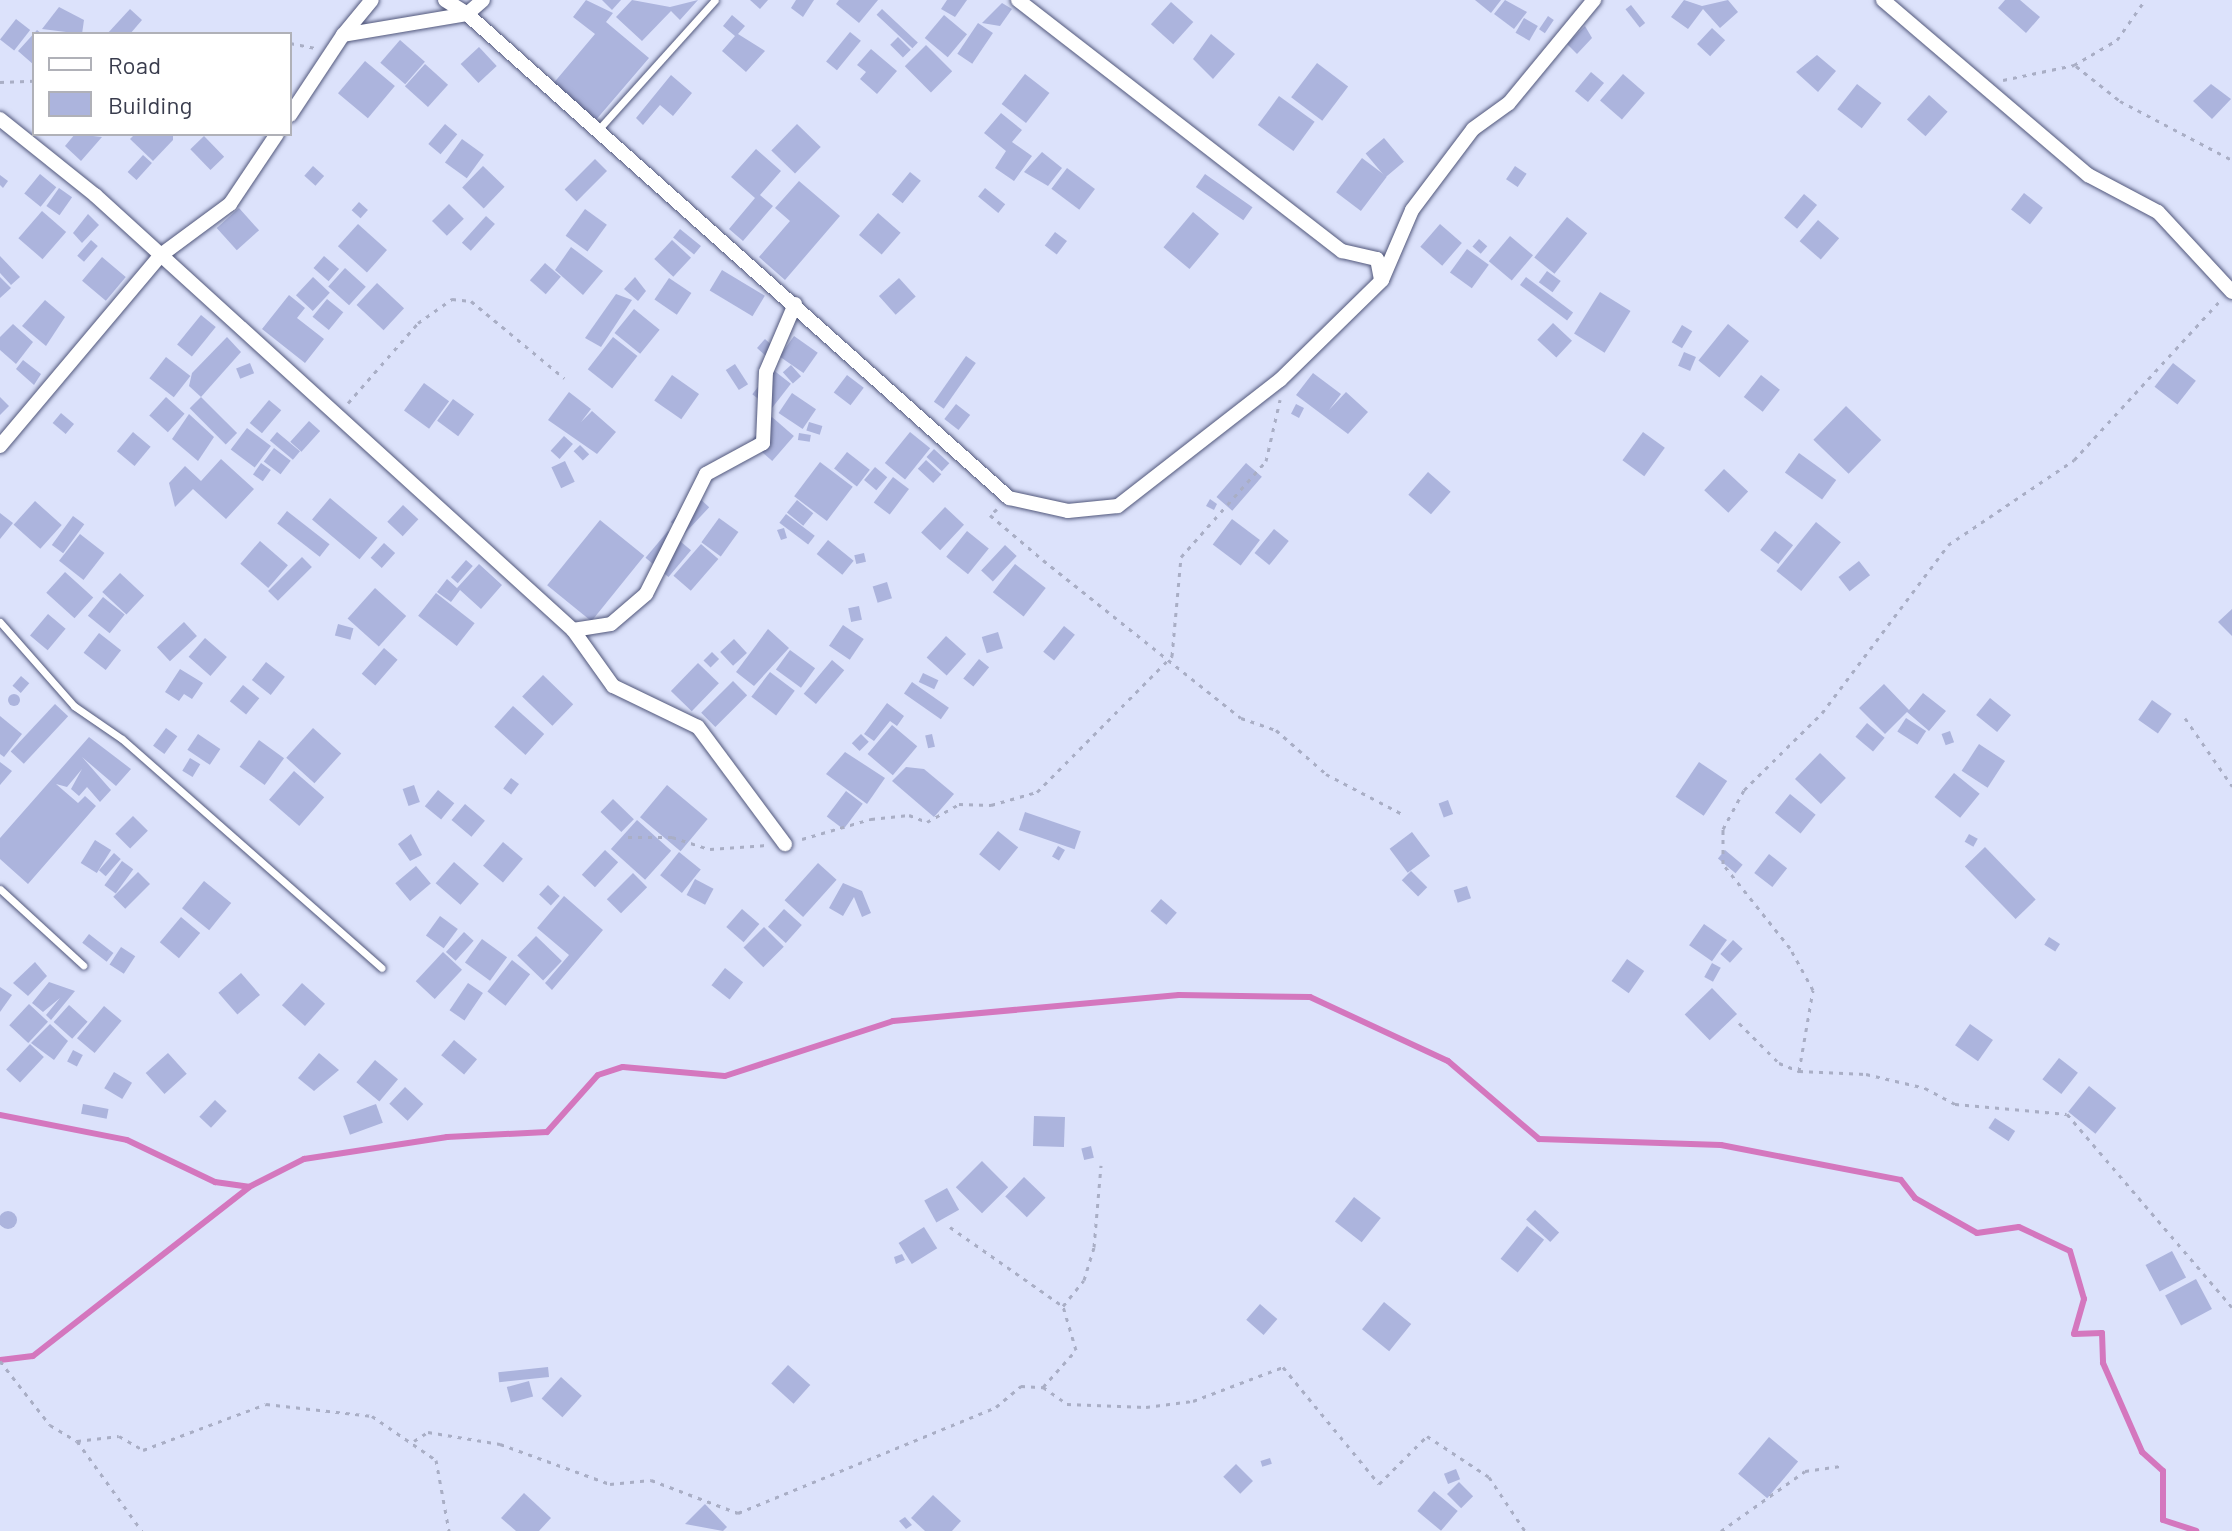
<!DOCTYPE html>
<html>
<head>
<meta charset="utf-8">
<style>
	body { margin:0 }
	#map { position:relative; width:2232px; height:1531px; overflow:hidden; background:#dce2fb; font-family:Barlow,sans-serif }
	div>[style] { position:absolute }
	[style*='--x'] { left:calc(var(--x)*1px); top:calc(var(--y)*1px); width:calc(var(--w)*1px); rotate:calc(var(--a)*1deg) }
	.stream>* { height:6px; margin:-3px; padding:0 3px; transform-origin:3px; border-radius:3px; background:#d477be }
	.building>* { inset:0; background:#acb4dd; transform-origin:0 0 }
	.round { border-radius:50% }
	.path>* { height:3px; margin-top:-1.5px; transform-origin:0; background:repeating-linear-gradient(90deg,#a9aec5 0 4px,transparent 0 10px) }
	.roads { filter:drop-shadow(0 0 2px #51577b) drop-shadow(0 0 2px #51577b) }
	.service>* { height:7px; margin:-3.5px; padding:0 3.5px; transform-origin:3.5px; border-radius:3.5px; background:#fff }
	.minor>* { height:14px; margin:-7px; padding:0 7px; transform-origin:7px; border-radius:7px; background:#fff }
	span { translate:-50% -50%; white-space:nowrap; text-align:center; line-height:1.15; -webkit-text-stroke:8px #fff; paint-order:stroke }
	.legend { position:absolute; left:32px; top:32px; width:260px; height:104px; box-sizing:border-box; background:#fff; border:2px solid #b0b1b8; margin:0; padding:10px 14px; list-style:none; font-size:24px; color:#393c4d }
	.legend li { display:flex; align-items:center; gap:16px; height:40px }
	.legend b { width:40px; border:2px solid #b0b1b8 }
</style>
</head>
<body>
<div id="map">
	<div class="stream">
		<div style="--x:0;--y:1115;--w:129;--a:11.1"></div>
		<div style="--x:127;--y:1140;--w:98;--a:25.5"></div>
		<div style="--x:215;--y:1182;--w:34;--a:8"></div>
		<div style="--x:0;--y:1360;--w:33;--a:-7"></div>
		<div style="--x:33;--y:1356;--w:274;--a:-38"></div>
		<div style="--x:249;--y:1187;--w:62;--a:-27"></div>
		<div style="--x:304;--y:1159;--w:145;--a:-8.7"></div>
		<div style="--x:447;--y:1137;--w:100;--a:-2.9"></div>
		<div style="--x:547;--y:1132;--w:76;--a:-48.2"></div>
		<div style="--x:598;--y:1075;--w:26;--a:-18"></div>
		<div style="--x:623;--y:1067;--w:102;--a:5"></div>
		<div style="--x:725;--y:1076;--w:177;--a:-18.1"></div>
		<div style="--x:893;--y:1021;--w:287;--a:-5.2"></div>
		<div style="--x:1179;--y:995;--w:131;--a:0.9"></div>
		<div style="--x:1310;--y:997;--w:152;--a:24.9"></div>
		<div style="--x:1448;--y:1061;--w:120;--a:40.6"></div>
		<div style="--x:1539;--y:1139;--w:182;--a:1.9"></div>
		<div style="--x:1721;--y:1145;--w:183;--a:11"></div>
		<div style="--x:1901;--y:1180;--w:23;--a:52"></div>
		<div style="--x:1915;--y:1198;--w:71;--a:29.4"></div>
		<div style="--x:1977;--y:1233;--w:42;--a:-8.1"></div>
		<div style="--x:2019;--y:1227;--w:56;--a:25.2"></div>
		<div style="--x:2070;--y:1251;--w:50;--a:73.7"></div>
		<div style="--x:2084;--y:1299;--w:36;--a:106"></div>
		<div style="--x:2074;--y:1334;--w:28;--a:-2"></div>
		<div style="--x:2102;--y:1333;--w:30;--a:88"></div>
		<div style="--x:2103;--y:1363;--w:97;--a:66.3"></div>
		<div style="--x:2142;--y:1452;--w:28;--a:42"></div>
		<div style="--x:2163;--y:1471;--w:49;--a:90"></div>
		<div style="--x:2163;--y:1520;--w:35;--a:18"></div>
	</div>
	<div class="building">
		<div style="clip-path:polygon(586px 0,613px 13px,606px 22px,649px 58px,595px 121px,552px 85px,595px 34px,573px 17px)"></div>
		<div style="clip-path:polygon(602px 0,621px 0,612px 10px)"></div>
		<div style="clip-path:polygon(632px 0,670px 7px,698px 0,680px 20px,671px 11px,642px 41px,616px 17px)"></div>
		<div style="clip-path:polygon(750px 0,768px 0,760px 9px)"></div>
		<div style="clip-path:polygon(796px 0,814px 0,803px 17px,791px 8px)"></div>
		<div style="clip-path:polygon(839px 0,878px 0,859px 23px,836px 4px)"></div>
		<div style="clip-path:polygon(947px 0,967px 0,955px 17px,941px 9px)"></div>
		<div style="clip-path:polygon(1475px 0,1501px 0,1491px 13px)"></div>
		<div style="clip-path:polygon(1505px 0,1527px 12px,1514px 29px,1494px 14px)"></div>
		<div style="clip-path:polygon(1684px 0,1702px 6px,1728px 0,1738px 12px,1720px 28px,1703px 9px,1688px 29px,1671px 17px)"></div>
		<div style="clip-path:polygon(2005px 0,2020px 0,2040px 17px,2026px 33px,1998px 8px)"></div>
		<div style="left:1171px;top:2px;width:30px;height:30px;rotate:42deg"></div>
		<div style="clip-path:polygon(1002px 3px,1012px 9px,1000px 26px,982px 23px)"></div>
		<div style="left:1631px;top:5px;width:23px;height:7px;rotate:52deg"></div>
		<div style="clip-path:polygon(59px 7px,84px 20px,82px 34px,42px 29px)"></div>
		<div style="clip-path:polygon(130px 9px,142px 20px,130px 34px,107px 34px)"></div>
		<div style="left:882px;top:9px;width:49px;height:8px;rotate:43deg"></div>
		<div style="clip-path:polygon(732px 15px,745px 26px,738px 34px,765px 51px,746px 72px,722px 51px,735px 36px,723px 26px)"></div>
		<div style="left:944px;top:15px;width:30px;height:30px;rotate:40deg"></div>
		<div style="left:1548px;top:16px;width:7px;height:16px;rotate:34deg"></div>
		<div style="left:1524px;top:18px;width:16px;height:17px;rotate:30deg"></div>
		<div style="left:16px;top:19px;width:18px;height:26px;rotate:38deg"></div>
		<div style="left:978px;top:23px;width:18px;height:37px;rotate:34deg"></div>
		<div style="clip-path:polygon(1585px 26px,1592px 38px,1577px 54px,1567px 44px)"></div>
		<div style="left:1712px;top:28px;width:18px;height:22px;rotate:43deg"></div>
		<div style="clip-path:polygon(37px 30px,42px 34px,34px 34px,34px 65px,18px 51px)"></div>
		<div style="left:850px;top:32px;width:14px;height:38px;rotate:39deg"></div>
		<div style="clip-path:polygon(1211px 34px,1235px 54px,1213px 79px,1193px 59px)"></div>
		<div style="left:898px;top:37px;width:18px;height:11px;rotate:45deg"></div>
		<div style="left:400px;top:40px;width:33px;height:30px;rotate:41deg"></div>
		<div style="left:926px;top:45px;width:37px;height:30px;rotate:45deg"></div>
		<div style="left:479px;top:47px;width:26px;height:25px;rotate:47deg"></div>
		<div style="clip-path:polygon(871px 49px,897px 71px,877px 94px,860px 79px,866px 72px,857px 65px)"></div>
		<div style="clip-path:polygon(1817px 55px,1836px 71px,1818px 92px,1796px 72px)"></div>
		<div style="left:365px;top:61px;width:39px;height:42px;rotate:40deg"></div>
		<div style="left:1317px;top:63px;width:39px;height:43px;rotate:37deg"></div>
		<div style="left:425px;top:64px;width:31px;height:30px;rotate:42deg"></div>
		<div style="left:1591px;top:72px;width:17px;height:25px;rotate:40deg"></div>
		<div style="left:1025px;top:74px;width:31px;height:38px;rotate:38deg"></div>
		<div style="left:1623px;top:74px;width:29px;height:35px;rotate:41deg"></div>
		<div style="clip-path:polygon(671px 75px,692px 93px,673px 116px,660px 105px,643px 125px,636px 118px)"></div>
		<div style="left:1857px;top:84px;width:31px;height:32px;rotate:38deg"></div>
		<div style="clip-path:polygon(2211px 84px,2231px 99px,2212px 119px,2193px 101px)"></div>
		<div style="left:1929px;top:95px;width:25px;height:33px;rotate:42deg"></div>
		<div style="left:1279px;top:96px;width:44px;height:36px;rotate:36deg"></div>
		<div style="clip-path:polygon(1001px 113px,1022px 130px,1012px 142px,1032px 156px,1014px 181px,995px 168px,1006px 151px,984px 133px)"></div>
		<div style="left:445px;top:124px;width:16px;height:26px;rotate:40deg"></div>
		<div style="left:797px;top:124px;width:33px;height:37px;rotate:44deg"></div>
		<div style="clip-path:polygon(75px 134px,102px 137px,81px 161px,65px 146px)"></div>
		<div style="clip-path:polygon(135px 134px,173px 134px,173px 140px,153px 161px,130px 139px)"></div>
		<div style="left:204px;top:136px;width:29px;height:19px;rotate:46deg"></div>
		<div style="left:1384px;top:138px;width:31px;height:24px;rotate:50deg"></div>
		<div style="left:462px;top:139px;width:27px;height:29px;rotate:36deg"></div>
		<div style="clip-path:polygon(756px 149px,781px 171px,760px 195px,773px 206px,743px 241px,729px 229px,755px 198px,731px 177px)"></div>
		<div style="clip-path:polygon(1042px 152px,1062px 168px,1048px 186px,1024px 172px)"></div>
		<div style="left:143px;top:155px;width:12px;height:23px;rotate:42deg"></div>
		<div style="left:1362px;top:158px;width:31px;height:43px;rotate:37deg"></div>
		<div style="left:595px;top:159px;width:17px;height:43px;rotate:45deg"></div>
		<div style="left:313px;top:166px;width:15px;height:13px;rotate:42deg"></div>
		<div style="left:483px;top:166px;width:30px;height:30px;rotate:44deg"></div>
		<div style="left:1515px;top:166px;width:14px;height:16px;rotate:34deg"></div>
		<div style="left:1067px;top:168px;width:35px;height:26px;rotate:37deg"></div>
		<div style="left:910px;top:172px;width:14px;height:29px;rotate:39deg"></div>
		<div style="left:40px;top:174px;width:21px;height:25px;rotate:39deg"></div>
		<div style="left:1205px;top:174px;width:58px;height:16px;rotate:35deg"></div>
		<div style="clip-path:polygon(0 175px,8px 181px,3px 188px,0 185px)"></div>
		<div style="clip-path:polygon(799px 181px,840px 216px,785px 280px,759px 257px,790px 221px,775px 208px)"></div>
		<div style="left:59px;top:188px;width:16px;height:22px;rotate:35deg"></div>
		<div style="left:985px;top:188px;width:26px;height:11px;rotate:39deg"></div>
		<div style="left:2024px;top:193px;width:24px;height:21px;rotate:38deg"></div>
		<div style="left:1804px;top:194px;width:17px;height:31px;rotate:40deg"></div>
		<div style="left:359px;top:202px;width:12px;height:11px;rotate:42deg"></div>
		<div style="left:449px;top:204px;width:21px;height:24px;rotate:45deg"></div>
		<div style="left:239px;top:208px;width:30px;height:30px;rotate:48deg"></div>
		<div style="left:585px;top:209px;width:27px;height:33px;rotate:36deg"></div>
		<div style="left:42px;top:211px;width:32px;height:36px;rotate:41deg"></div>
		<div style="left:1193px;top:212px;width:34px;height:46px;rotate:40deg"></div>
		<div style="left:878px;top:213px;width:30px;height:29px;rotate:41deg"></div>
		<div style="clip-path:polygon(88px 214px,99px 225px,82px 243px,73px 233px)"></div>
		<div style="left:486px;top:216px;width:12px;height:36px;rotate:42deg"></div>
		<div style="left:1567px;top:217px;width:26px;height:52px;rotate:39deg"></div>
		<div style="left:1818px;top:220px;width:28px;height:28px;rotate:41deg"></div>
		<div style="left:358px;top:224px;width:39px;height:30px;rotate:42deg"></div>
		<div style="left:1440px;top:224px;width:29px;height:30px;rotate:41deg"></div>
		<div style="left:680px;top:229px;width:27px;height:11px;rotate:39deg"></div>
		<div style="left:1055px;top:232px;width:15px;height:17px;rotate:37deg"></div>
		<div style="left:1510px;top:236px;width:30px;height:33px;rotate:40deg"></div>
		<div style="left:1479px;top:239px;width:11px;height:10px;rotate:41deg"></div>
		<div style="left:91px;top:240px;width:9px;height:21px;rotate:41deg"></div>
		<div style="left:672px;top:240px;width:26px;height:26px;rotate:43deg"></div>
		<div style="clip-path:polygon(571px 247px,603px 271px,583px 295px,555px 270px)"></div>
		<div style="left:1467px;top:249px;width:27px;height:29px;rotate:36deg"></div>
		<div style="clip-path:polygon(0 256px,20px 277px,11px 285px,0 273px)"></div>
		<div style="left:324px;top:256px;width:20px;height:16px;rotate:41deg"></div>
		<div style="left:102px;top:257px;width:31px;height:31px;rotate:40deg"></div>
		<div style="left:545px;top:263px;width:21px;height:23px;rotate:41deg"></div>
		<div style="left:345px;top:268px;width:28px;height:25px;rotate:42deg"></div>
		<div style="left:722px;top:270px;width:50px;height:24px;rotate:31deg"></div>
		<div style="left:1547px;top:271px;width:17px;height:14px;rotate:36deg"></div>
		<div style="clip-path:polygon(0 277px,11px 288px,0 298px)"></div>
		<div style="left:313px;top:277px;width:23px;height:25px;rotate:43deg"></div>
		<div style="clip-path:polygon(635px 277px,646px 291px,638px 301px,624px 289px)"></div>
		<div style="left:1526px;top:277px;width:59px;height:10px;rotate:37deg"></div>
		<div style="left:669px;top:278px;width:27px;height:26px;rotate:34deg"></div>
		<div style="left:899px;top:278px;width:25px;height:27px;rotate:48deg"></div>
		<div style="left:377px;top:283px;width:37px;height:30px;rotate:43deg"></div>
		<div style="left:1600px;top:292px;width:36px;height:49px;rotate:32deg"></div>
		<div style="clip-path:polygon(616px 294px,632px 300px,601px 347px,585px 338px)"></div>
		<div style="clip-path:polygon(289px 295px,305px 308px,297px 318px,324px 339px,305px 363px,262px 329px)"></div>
		<div style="left:327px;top:299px;width:21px;height:23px;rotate:39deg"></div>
		<div style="clip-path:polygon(45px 300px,65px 317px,46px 346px,22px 326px)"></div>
		<div style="left:634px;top:309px;width:33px;height:31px;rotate:39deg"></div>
		<div style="left:201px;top:315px;width:19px;height:38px;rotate:39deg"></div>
		<div style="left:1553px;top:323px;width:26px;height:23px;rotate:43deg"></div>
		<div style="clip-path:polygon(13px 324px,33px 342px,16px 364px,0 350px,0 337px)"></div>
		<div style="left:1728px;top:324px;width:27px;height:47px;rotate:39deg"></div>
		<div style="left:1682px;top:325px;width:12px;height:20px;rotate:31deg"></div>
		<div style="left:794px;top:336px;width:29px;height:25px;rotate:35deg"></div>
		<div style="clip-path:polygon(227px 337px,241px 352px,201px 397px,189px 386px,192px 373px)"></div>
		<div style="left:613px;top:337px;width:31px;height:41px;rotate:38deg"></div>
		<div style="left:765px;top:339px;width:12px;height:12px;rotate:42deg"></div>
		<div style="left:1684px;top:352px;width:13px;height:15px;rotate:23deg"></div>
		<div style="left:966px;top:356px;width:12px;height:56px;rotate:35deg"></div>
		<div style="left:166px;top:357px;width:31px;height:27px;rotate:38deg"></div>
		<div style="clip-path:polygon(23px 360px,41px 374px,34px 385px,16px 369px)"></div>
		<div style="left:250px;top:363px;width:11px;height:15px;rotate:68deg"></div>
		<div style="left:2173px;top:363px;width:29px;height:30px;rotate:38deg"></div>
		<div style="left:735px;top:364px;width:24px;height:11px;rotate:57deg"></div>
		<div style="left:791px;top:365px;width:15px;height:11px;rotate:48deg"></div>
		<div style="left:772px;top:369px;width:24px;height:32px;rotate:38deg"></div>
		<div style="clip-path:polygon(1313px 373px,1341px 394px,1329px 410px,1346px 392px,1368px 412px,1348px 434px,1296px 395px)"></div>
		<div style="left:672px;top:375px;width:33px;height:31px;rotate:35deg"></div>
		<div style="left:847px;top:375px;width:21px;height:22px;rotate:37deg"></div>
		<div style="left:1761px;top:375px;width:24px;height:28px;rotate:38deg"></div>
		<div style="left:424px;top:383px;width:31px;height:34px;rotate:36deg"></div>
		<div style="clip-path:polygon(569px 392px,591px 409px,581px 422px,592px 411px,616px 432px,597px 454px,548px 420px)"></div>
		<div style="left:792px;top:393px;width:29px;height:24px;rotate:34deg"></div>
		<div style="clip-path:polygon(0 397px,9px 406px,0 415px)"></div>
		<div style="left:166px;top:397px;width:25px;height:25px;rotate:42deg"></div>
		<div style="left:201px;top:397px;width:51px;height:16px;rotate:45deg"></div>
		<div style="left:453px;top:399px;width:26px;height:27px;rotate:36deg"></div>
		<div style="left:269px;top:400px;width:16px;height:30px;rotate:40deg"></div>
		<div style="left:956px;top:404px;width:18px;height:19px;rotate:38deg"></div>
		<div style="left:1296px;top:404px;width:9px;height:11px;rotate:27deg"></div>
		<div style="left:1846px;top:406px;width:49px;height:47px;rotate:44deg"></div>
		<div style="left:61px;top:413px;width:17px;height:13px;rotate:40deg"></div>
		<div style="clip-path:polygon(189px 414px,214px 437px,198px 461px,172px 439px)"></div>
		<div style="left:772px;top:417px;width:29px;height:33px;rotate:41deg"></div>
		<div style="left:309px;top:421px;width:15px;height:28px;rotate:42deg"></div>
		<div style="left:809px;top:422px;width:14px;height:9px;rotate:17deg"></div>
		<div style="left:247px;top:428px;width:30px;height:27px;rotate:37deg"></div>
		<div style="left:133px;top:432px;width:23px;height:25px;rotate:40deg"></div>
		<div style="left:277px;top:432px;width:30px;height:11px;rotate:40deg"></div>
		<div style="left:910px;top:432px;width:26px;height:40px;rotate:39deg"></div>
		<div style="left:1643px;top:432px;width:27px;height:35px;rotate:36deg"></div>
		<div style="left:799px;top:433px;width:12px;height:7px;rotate:9deg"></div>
		<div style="left:564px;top:436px;width:12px;height:20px;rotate:42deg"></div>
		<div style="left:580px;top:445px;width:13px;height:9px;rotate:45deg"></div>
		<div style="left:274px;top:448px;width:21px;height:17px;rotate:37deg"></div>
		<div style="left:934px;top:449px;width:21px;height:11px;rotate:43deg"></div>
		<div style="left:847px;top:452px;width:29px;height:21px;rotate:38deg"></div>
		<div style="left:1799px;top:453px;width:46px;height:24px;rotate:36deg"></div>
		<div style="clip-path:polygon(221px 459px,254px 489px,226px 519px,193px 489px,175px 507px,169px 483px,185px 466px,201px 481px)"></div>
		<div style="left:926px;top:460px;width:21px;height:12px;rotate:43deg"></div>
		<div style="left:565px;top:461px;width:23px;height:15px;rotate:65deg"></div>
		<div style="left:820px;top:462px;width:41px;height:43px;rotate:37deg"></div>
		<div style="left:261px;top:463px;width:12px;height:14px;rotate:35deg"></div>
		<div style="left:1246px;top:463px;width:21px;height:45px;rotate:41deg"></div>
		<div style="left:875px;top:467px;width:16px;height:17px;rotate:40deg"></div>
		<div style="left:1724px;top:469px;width:33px;height:29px;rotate:43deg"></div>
		<div style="left:1428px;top:472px;width:30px;height:30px;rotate:41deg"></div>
		<div style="left:893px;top:477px;width:20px;height:32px;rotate:37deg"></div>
		<div style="left:696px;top:495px;width:18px;height:37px;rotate:43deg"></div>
		<div style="left:330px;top:498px;width:62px;height:28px;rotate:40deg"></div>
		<div style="clip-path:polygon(1210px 499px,1217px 504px,1214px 510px,1206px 506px)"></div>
		<div style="left:797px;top:500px;width:21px;height:16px;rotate:39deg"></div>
		<div style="left:35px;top:501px;width:36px;height:32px;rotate:42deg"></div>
		<div style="left:403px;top:505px;width:21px;height:23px;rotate:43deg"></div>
		<div style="left:945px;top:507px;width:26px;height:35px;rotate:43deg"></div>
		<div style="left:287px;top:511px;width:54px;height:16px;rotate:38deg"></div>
		<div style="clip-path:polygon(0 513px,13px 523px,0 539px)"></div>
		<div style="left:786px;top:514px;width:36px;height:11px;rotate:37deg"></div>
		<div style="left:73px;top:516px;width:14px;height:36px;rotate:36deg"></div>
		<div style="left:719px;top:518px;width:24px;height:30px;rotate:36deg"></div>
		<div style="left:1232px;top:519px;width:35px;height:32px;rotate:37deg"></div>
		<div style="left:600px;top:520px;width:57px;height:84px;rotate:39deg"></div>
		<div style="left:1816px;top:522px;width:32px;height:63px;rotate:39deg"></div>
		<div style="clip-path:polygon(784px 528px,787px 538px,781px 540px,777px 530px)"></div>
		<div style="left:1274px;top:529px;width:19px;height:31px;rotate:39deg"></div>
		<div style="left:668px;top:531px;width:30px;height:35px;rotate:40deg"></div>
		<div style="left:967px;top:531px;width:28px;height:33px;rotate:39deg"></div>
		<div style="left:1775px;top:531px;width:23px;height:24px;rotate:38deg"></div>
		<div style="left:80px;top:534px;width:31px;height:34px;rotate:38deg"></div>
		<div style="left:828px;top:540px;width:33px;height:18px;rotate:39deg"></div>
		<div style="left:260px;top:541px;width:37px;height:30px;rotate:41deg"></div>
		<div style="left:384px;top:543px;width:15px;height:20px;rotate:42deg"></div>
		<div style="left:701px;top:544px;width:23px;height:42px;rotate:41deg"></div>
		<div style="left:1005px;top:545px;width:16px;height:35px;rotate:43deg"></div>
		<div style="left:864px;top:553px;width:9px;height:10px;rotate:77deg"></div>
		<div style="left:302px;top:557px;width:14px;height:48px;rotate:45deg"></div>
		<div style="left:466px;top:560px;width:9px;height:23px;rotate:41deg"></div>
		<div style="left:1859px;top:561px;width:18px;height:26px;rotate:52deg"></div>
		<div style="clip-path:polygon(479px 564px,502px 585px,481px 609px,460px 590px,451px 602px,437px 592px,447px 579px,457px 588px)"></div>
		<div style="left:1015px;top:564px;width:39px;height:36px;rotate:38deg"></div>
		<div style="left:65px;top:572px;width:38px;height:28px;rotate:42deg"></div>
		<div style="left:120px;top:573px;width:33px;height:26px;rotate:43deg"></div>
		<div style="left:887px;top:582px;width:17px;height:15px;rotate:73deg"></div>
		<div style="left:375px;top:588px;width:42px;height:41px;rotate:42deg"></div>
		<div style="left:436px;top:593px;width:49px;height:29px;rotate:38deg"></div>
		<div style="left:103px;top:597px;width:28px;height:24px;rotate:39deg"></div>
		<div style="left:859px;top:606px;width:14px;height:11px;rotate:78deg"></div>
		<div style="clip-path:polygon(2232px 609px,2232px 636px,2218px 622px)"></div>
		<div style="left:48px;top:614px;width:23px;height:28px;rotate:40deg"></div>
		<div style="left:184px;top:622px;width:19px;height:37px;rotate:47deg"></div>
		<div style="left:338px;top:624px;width:16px;height:12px;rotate:15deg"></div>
		<div style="left:843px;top:625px;width:25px;height:25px;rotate:34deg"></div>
		<div style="left:1064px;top:626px;width:14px;height:33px;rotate:39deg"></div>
		<div style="clip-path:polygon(768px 629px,789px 648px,754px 686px,736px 672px)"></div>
		<div style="left:998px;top:632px;width:17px;height:17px;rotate:73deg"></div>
		<div style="left:99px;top:633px;width:28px;height:25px;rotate:38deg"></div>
		<div style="left:946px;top:636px;width:27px;height:29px;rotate:42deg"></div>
		<div style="left:205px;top:638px;width:29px;height:25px;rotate:41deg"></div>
		<div style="left:734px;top:639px;width:19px;height:19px;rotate:47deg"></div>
		<div style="left:384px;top:648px;width:18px;height:34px;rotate:41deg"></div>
		<div style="left:790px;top:650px;width:31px;height:24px;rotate:36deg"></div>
		<div style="left:712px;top:652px;width:10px;height:12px;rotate:45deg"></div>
		<div style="left:979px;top:659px;width:13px;height:25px;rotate:39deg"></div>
		<div style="left:832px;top:660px;width:16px;height:44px;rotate:40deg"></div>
		<div style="left:266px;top:662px;width:24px;height:23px;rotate:38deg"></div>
		<div style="left:698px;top:663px;width:29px;height:39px;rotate:44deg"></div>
		<div style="clip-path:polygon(180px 669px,203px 683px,192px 699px,184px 694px,179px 701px,165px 692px)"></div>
		<div style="left:770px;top:672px;width:31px;height:31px;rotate:37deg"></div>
		<div style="left:923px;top:673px;width:17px;height:10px;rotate:25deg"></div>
		<div style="left:543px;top:675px;width:42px;height:30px;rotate:44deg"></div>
		<div style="left:21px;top:676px;width:11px;height:13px;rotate:41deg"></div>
		<div style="left:733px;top:681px;width:20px;height:45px;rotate:45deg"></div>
		<div style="left:912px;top:682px;width:45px;height:14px;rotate:35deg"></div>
		<div style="clip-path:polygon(1884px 684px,1909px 710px,1923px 693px,1946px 711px,1929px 731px,1907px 712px,1885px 734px,1859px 708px)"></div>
		<div style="left:243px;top:685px;width:21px;height:21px;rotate:39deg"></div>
		<div class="round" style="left:8px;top:694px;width:12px;height:12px"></div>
		<div style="left:1990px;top:698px;width:27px;height:22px;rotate:39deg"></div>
		<div style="left:2152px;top:700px;width:24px;height:24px;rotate:35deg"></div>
		<div style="clip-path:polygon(887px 703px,904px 716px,897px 726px,890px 721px,874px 741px,864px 734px)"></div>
		<div style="left:55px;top:704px;width:18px;height:65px;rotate:43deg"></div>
		<div style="left:513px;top:706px;width:42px;height:28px;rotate:42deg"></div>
		<div style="clip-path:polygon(0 716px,22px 734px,4px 757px,0 754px)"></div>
		<div style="left:1906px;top:718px;width:24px;height:16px;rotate:33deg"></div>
		<div style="left:1867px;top:723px;width:23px;height:18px;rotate:40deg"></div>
		<div style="left:892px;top:725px;width:33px;height:38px;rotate:40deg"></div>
		<div style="left:166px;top:728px;width:14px;height:22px;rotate:36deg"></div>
		<div style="left:313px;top:728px;width:38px;height:40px;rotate:42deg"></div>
		<div style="left:1950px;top:731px;width:12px;height:9px;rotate:70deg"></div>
		<div style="left:198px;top:734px;width:27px;height:19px;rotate:34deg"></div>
		<div style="left:861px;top:734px;width:11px;height:13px;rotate:45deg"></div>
		<div style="left:932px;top:734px;width:13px;height:7px;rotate:77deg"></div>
		<div style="clip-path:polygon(89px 737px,131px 769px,116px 786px,82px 757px,111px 790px,100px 802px,87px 787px,79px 796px,71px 789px,82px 769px,67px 787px,56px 784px,78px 803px,85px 796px,96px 806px,28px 884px,0 859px,0 838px)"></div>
		<div style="left:259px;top:740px;width:31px;height:33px;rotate:36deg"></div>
		<div style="left:1979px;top:744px;width:31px;height:32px;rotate:33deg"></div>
		<div style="clip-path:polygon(845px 752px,885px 778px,867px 804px,826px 774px)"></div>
		<div style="left:1820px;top:753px;width:36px;height:36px;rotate:44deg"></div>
		<div style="left:190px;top:758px;width:12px;height:15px;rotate:31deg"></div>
		<div style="clip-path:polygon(0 762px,12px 771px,0 785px)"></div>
		<div style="left:1699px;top:762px;width:34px;height:42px;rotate:34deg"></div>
		<div style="clip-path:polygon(906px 767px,924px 769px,954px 794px,934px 817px,892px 781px)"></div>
		<div style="left:294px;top:771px;width:40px;height:38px;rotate:41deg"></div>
		<div style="left:1954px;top:773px;width:33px;height:31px;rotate:39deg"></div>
		<div style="left:511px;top:778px;width:10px;height:13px;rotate:37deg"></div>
		<div style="left:414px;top:785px;width:18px;height:12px;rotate:71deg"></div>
		<div style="left:667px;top:785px;width:53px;height:42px;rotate:40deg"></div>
		<div style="left:438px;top:790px;width:21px;height:21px;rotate:39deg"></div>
		<div style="left:846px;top:791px;width:21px;height:32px;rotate:37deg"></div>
		<div style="left:1790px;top:794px;width:33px;height:24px;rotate:39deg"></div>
		<div style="left:613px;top:799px;width:29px;height:18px;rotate:44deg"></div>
		<div style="left:1448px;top:800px;width:15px;height:10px;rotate:70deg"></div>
		<div style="left:465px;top:804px;width:26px;height:21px;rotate:40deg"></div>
		<div style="left:1025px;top:812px;width:59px;height:19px;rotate:19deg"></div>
		<div style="left:133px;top:816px;width:21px;height:25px;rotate:45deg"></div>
		<div style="left:637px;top:820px;width:46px;height:39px;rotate:42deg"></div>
		<div style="left:998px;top:831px;width:26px;height:30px;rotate:39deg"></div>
		<div style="left:1412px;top:832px;width:30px;height:28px;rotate:53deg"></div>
		<div style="clip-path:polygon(411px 834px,422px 855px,410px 861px,398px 844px)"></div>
		<div style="left:1969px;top:834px;width:10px;height:9px;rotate:29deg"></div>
		<div style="left:95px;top:840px;width:19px;height:27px;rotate:32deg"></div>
		<div style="left:503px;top:842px;width:26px;height:31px;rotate:40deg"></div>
		<div style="left:1058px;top:846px;width:8px;height:12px;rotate:30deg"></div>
		<div style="left:1985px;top:847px;width:73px;height:28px;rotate:46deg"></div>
		<div style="left:605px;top:850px;width:18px;height:34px;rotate:43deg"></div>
		<div style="left:1725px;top:850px;width:23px;height:11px;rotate:40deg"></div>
		<div style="left:679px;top:852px;width:28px;height:30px;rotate:39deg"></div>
		<div style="left:114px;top:853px;width:9px;height:23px;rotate:41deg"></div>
		<div style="left:1769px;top:854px;width:23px;height:24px;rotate:38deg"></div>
		<div style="left:122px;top:861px;width:14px;height:30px;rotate:36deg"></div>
		<div style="left:454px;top:862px;width:33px;height:28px;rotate:41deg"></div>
		<div style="left:818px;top:863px;width:25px;height:50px;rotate:42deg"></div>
		<div style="left:416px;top:866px;width:23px;height:27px;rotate:50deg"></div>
		<div style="left:1411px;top:871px;width:23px;height:13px;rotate:45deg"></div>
		<div style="left:138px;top:872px;width:17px;height:35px;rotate:45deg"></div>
		<div style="left:633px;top:873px;width:20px;height:37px;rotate:45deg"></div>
		<div style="left:695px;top:879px;width:21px;height:18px;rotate:28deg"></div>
		<div style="left:204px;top:881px;width:35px;height:35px;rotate:39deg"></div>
		<div style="clip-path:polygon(843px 883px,862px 891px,871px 913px,862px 917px,854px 897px,843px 916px,829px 908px)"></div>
		<div style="left:548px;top:885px;width:16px;height:13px;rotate:43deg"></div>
		<div style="left:1467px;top:886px;width:13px;height:14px;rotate:72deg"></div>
		<div style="clip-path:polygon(564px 896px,603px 930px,552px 990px,545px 983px,569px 955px,537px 928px)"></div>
		<div style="left:1161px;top:899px;width:21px;height:16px;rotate:41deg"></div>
		<div style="left:742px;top:909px;width:23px;height:24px;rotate:41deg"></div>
		<div style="left:784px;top:909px;width:24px;height:24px;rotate:42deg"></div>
		<div style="left:440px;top:916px;width:22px;height:24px;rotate:36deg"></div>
		<div style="left:181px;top:917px;width:25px;height:33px;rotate:40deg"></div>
		<div style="left:1704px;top:924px;width:28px;height:26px;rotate:35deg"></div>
		<div style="left:764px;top:927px;width:28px;height:29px;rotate:45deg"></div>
		<div style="left:464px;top:932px;width:13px;height:27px;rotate:42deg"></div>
		<div style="left:89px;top:934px;width:31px;height:11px;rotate:38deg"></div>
		<div style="left:536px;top:936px;width:36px;height:27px;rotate:44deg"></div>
		<div style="left:2049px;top:937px;width:13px;height:9px;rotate:32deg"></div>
		<div style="left:482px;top:939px;width:31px;height:29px;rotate:36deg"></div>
		<div style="left:1733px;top:940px;width:13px;height:19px;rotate:42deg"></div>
		<div style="left:121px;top:947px;width:17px;height:21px;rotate:33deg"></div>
		<div style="left:443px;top:952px;width:26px;height:40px;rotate:43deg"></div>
		<div style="left:1627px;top:959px;width:21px;height:27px;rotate:35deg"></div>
		<div style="left:512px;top:960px;width:23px;height:40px;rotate:38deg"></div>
		<div style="clip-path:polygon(35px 962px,47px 976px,28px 996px,13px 983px)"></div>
		<div style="left:1712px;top:963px;width:10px;height:16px;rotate:29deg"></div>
		<div style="left:725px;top:968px;width:23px;height:22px;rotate:38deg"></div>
		<div style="left:241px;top:973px;width:29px;height:30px;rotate:49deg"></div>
		<div style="clip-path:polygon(49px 982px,75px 991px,51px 1020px,46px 1015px,60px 998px,43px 1012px,32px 1003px)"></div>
		<div style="left:302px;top:983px;width:31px;height:30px;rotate:42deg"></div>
		<div style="left:468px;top:983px;width:18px;height:33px;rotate:34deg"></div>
		<div style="clip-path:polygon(0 987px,12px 995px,0 1012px)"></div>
		<div style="left:1712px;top:988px;width:36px;height:38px;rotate:46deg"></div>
		<div style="left:29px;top:1004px;width:26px;height:29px;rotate:43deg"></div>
		<div style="left:69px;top:1005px;width:25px;height:23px;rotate:42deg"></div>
		<div style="left:104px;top:1006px;width:23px;height:42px;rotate:40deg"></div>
		<div style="clip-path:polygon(50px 1024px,68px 1041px,54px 1060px,31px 1043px)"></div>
		<div style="left:1970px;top:1024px;width:28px;height:26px;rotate:35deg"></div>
		<div style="left:454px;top:1040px;width:30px;height:20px;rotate:40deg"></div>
		<div style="left:30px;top:1044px;width:19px;height:35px;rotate:43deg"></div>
		<div style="left:73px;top:1050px;width:11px;height:13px;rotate:27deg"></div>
		<div style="left:168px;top:1053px;width:28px;height:30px;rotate:48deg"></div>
		<div style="clip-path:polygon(319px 1053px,339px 1070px,314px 1091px,298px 1078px)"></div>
		<div style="left:2059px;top:1058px;width:24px;height:27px;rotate:38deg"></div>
		<div style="left:375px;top:1060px;width:30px;height:29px;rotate:40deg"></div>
		<div style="left:114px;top:1072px;width:21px;height:19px;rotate:31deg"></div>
		<div style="left:2089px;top:1086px;width:35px;height:33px;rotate:39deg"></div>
		<div style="left:405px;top:1087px;width:25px;height:23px;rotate:43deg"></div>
		<div style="left:215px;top:1100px;width:16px;height:23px;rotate:43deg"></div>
		<div style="left:83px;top:1104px;width:26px;height:10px;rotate:11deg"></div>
		<div style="left:376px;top:1104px;width:20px;height:35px;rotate:70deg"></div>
		<div style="left:1034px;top:1116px;width:31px;height:30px;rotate:2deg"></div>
		<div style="left:1995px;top:1118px;width:24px;height:12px;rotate:33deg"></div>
		<div style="left:1091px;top:1146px;width:12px;height:10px;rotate:76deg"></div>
		<div style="left:982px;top:1161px;width:37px;height:37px;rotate:45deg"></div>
		<div style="left:1024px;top:1177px;width:30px;height:27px;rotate:44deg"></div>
		<div style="left:947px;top:1188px;width:25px;height:26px;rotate:61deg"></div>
		<div style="left:1354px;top:1197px;width:34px;height:31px;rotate:38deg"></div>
		<div style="left:1535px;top:1210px;width:33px;height:13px;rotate:43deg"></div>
		<div class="round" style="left:-1px;top:1211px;width:18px;height:18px"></div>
		<div style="left:1527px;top:1226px;width:22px;height:42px;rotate:39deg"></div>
		<div style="left:924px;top:1227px;width:25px;height:30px;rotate:58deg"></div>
		<div style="left:2172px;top:1251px;width:30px;height:30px;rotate:62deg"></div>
		<div style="clip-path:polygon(902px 1254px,905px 1260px,896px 1264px,894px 1257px)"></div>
		<div style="left:2196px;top:1279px;width:34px;height:35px;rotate:62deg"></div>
		<div style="left:1384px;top:1302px;width:35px;height:35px;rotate:39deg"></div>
		<div style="left:1260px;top:1304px;width:23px;height:21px;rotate:41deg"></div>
		<div style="left:788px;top:1365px;width:30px;height:25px;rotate:42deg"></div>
		<div style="left:548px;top:1367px;width:10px;height:50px;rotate:84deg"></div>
		<div style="left:561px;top:1377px;width:28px;height:29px;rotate:42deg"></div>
		<div style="left:529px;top:1381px;width:16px;height:23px;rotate:75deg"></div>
		<div style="left:1769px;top:1437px;width:38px;height:48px;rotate:40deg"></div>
		<div style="left:1270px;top:1458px;width:6px;height:10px;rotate:72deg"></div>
		<div style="left:1236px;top:1464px;width:24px;height:18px;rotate:45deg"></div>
		<div style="left:1456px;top:1469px;width:11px;height:13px;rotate:68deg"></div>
		<div style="left:1459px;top:1482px;width:20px;height:17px;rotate:45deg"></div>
		<div style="left:1434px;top:1491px;width:31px;height:26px;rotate:40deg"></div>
		<div style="clip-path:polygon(524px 1493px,551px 1518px,539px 1531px,516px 1531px,501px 1518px)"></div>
		<div style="clip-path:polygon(933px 1495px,961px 1521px,952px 1531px,925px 1531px,911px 1518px)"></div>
		<div style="clip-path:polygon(705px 1504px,727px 1527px,723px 1531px,685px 1524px)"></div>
		<div style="clip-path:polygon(905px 1517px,912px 1525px,906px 1529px,899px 1521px)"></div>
	</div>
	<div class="path">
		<div style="--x:290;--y:43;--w:26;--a:11"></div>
		<div style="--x:2076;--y:66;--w:56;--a:38.5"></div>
		<div style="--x:2120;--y:101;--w:127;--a:27.8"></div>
		<div style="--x:2003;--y:80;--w:73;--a:-11.9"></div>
		<div style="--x:2074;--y:65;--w:50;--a:-30.2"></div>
		<div style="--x:2117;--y:40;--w:49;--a:-55"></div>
		<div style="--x:0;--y:82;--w:34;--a:-2"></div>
		<div style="--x:348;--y:403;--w:106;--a:-48.8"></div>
		<div style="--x:418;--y:323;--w:42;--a:-35.2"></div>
		<div style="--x:452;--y:299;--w:19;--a:6"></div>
		<div style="--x:471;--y:301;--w:121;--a:39.6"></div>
		<div style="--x:997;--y:509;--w:9;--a:139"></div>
		<div style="--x:990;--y:515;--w:70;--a:40.3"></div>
		<div style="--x:1043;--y:560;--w:253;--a:38.6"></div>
		<div style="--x:1241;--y:718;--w:37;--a:19"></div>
		<div style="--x:1276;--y:730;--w:67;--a:41.3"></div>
		<div style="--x:1326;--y:774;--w:88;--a:27.7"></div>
		<div style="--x:2185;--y:718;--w:83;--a:55.3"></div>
		<div style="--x:628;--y:837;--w:44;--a:0"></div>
		<div style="--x:672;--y:837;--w:40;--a:18"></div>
		<div style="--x:710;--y:849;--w:57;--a:-4"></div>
		<div style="--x:802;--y:839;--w:72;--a:-16.2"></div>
		<div style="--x:871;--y:819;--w:38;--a:-6"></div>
		<div style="--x:909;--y:815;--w:19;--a:21"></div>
		<div style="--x:927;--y:822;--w:37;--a:-29"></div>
		<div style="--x:959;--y:804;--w:32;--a:2"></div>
		<div style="--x:991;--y:805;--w:48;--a:-15.8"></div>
		<div style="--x:1037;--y:792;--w:192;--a:-45.2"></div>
		<div style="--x:1172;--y:656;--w:99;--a:-84.8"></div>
		<div style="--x:1181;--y:557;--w:128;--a:-48.5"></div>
		<div style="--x:1266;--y:461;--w:63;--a:-77.1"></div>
		<div style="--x:1739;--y:1023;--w:57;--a:45"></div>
		<div style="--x:1779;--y:1063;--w:22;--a:22"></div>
		<div style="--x:1799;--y:1071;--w:67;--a:2.6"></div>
		<div style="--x:1866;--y:1074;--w:61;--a:13.3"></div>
		<div style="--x:1925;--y:1088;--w:34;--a:28"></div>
		<div style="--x:1955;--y:1104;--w:112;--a:5.1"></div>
		<div style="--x:2067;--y:1114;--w:254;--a:49.5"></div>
		<div style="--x:1799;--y:1071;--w:82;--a:-80.2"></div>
		<div style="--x:1813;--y:990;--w:48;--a:-118.7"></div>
		<div style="--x:1790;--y:948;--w:107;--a:-128.6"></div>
		<div style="--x:1723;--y:864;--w:35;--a:-90"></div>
		<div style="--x:1723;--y:829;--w:44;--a:-61.7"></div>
		<div style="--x:1744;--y:790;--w:110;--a:-44.6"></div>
		<div style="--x:1822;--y:713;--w:210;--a:-53.1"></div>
		<div style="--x:1948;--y:545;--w:152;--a:-34"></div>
		<div style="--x:2074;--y:460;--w:214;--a:-47.5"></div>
		<div style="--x:950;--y:1227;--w:138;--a:35"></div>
		<div style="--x:0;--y:1361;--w:81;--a:52"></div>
		<div style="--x:50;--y:1425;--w:31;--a:31"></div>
		<div style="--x:77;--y:1441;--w:111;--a:54.2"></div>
		<div style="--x:1043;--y:1387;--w:50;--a:-48.3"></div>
		<div style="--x:1076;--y:1350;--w:46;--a:-106.5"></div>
		<div style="--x:1063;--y:1306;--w:33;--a:-51"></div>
		<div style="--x:1084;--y:1280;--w:34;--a:-73"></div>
		<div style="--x:1094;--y:1247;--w:82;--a:-85.1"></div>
		<div style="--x:77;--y:1441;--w:42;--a:-6.8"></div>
		<div style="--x:119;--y:1436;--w:28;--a:30"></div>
		<div style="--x:143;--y:1450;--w:131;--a:-20.5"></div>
		<div style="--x:266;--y:1404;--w:107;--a:6.5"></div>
		<div style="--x:372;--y:1416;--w:78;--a:34.5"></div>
		<div style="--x:436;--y:1460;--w:72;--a:79.6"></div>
		<div style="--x:414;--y:1441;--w:17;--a:-33"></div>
		<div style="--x:428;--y:1432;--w:73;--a:9.5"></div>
		<div style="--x:500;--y:1444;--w:117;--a:20"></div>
		<div style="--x:610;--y:1484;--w:41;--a:-5.6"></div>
		<div style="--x:651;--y:1480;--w:93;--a:20.8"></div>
		<div style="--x:738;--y:1513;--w:279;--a:-22.3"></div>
		<div style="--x:996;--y:1407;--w:33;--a:-40"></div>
		<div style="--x:1021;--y:1386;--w:22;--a:3"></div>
		<div style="--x:1043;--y:1387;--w:29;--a:35"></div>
		<div style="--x:1067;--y:1404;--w:79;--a:2.2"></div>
		<div style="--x:1146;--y:1407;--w:47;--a:-7.3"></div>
		<div style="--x:1193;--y:1401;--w:96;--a:-20.7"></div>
		<div style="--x:1283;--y:1367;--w:151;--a:50.6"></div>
		<div style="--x:1379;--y:1484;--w:68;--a:-45"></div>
		<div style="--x:1427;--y:1436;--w:74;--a:33.5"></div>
		<div style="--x:1489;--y:1477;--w:65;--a:56.3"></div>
		<div style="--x:1721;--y:1531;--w:103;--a:-35.5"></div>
		<div style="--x:1805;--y:1471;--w:36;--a:-8"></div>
	</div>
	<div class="roads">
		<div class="service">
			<div style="--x:597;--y:131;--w:176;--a:-48"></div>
			<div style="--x:0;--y:622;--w:112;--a:48.6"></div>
			<div style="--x:74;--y:706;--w:58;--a:34.5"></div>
			<div style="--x:122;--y:739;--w:346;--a:41.4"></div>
			<div style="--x:0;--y:889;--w:113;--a:42.5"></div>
		</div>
		<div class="minor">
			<div style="--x:445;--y:0;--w:26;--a:32"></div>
			<div style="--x:467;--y:14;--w:21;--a:-41"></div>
			<div style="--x:1018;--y:0;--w:410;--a:37.8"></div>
			<div style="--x:1342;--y:251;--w:36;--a:13"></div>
			<div style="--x:1377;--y:259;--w:20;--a:79"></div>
			<div style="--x:1883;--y:0;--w:270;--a:40.5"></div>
			<div style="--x:2088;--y:175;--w:79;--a:27.9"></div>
			<div style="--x:2158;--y:212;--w:109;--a:47.2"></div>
			<div style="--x:343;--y:35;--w:45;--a:-50.4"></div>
			<div style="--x:290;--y:115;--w:96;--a:-56.5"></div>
			<div style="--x:343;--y:35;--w:126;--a:-9.6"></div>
			<div style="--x:467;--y:14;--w:727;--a:41.76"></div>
			<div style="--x:1009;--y:498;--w:60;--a:12.4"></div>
			<div style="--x:1068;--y:511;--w:50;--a:-5.7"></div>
			<div style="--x:1118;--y:506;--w:205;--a:-37.9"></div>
			<div style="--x:1280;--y:380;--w:143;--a:-44.4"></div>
			<div style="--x:1382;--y:280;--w:76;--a:-66.8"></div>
			<div style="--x:1412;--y:210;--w:101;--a:-53"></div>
			<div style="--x:1473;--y:129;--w:44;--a:-35.8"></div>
			<div style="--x:1509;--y:103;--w:134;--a:-50.5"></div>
			<div style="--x:0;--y:119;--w:122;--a:38.7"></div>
			<div style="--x:95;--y:195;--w:646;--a:42.3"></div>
			<div style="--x:573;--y:630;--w:69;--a:54.5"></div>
			<div style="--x:613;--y:686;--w:94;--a:25.8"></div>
			<div style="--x:698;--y:727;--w:146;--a:53.4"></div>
			<div style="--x:0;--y:446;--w:250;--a:-49.9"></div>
			<div style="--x:161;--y:255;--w:86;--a:-36.5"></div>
			<div style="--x:230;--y:204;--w:84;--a:-56.1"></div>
			<div style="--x:573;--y:630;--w:38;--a:-9"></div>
			<div style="--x:611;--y:624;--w:46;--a:-40.6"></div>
			<div style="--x:646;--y:594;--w:134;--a:-63.4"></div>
			<div style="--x:706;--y:474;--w:65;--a:-28.5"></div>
			<div style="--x:763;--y:443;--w:71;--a:-87.6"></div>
			<div style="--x:766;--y:372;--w:74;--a:-66.9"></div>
		</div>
	</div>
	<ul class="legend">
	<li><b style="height:10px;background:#fff"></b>Road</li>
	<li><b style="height:22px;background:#acb4dd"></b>Building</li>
	</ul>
</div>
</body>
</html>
